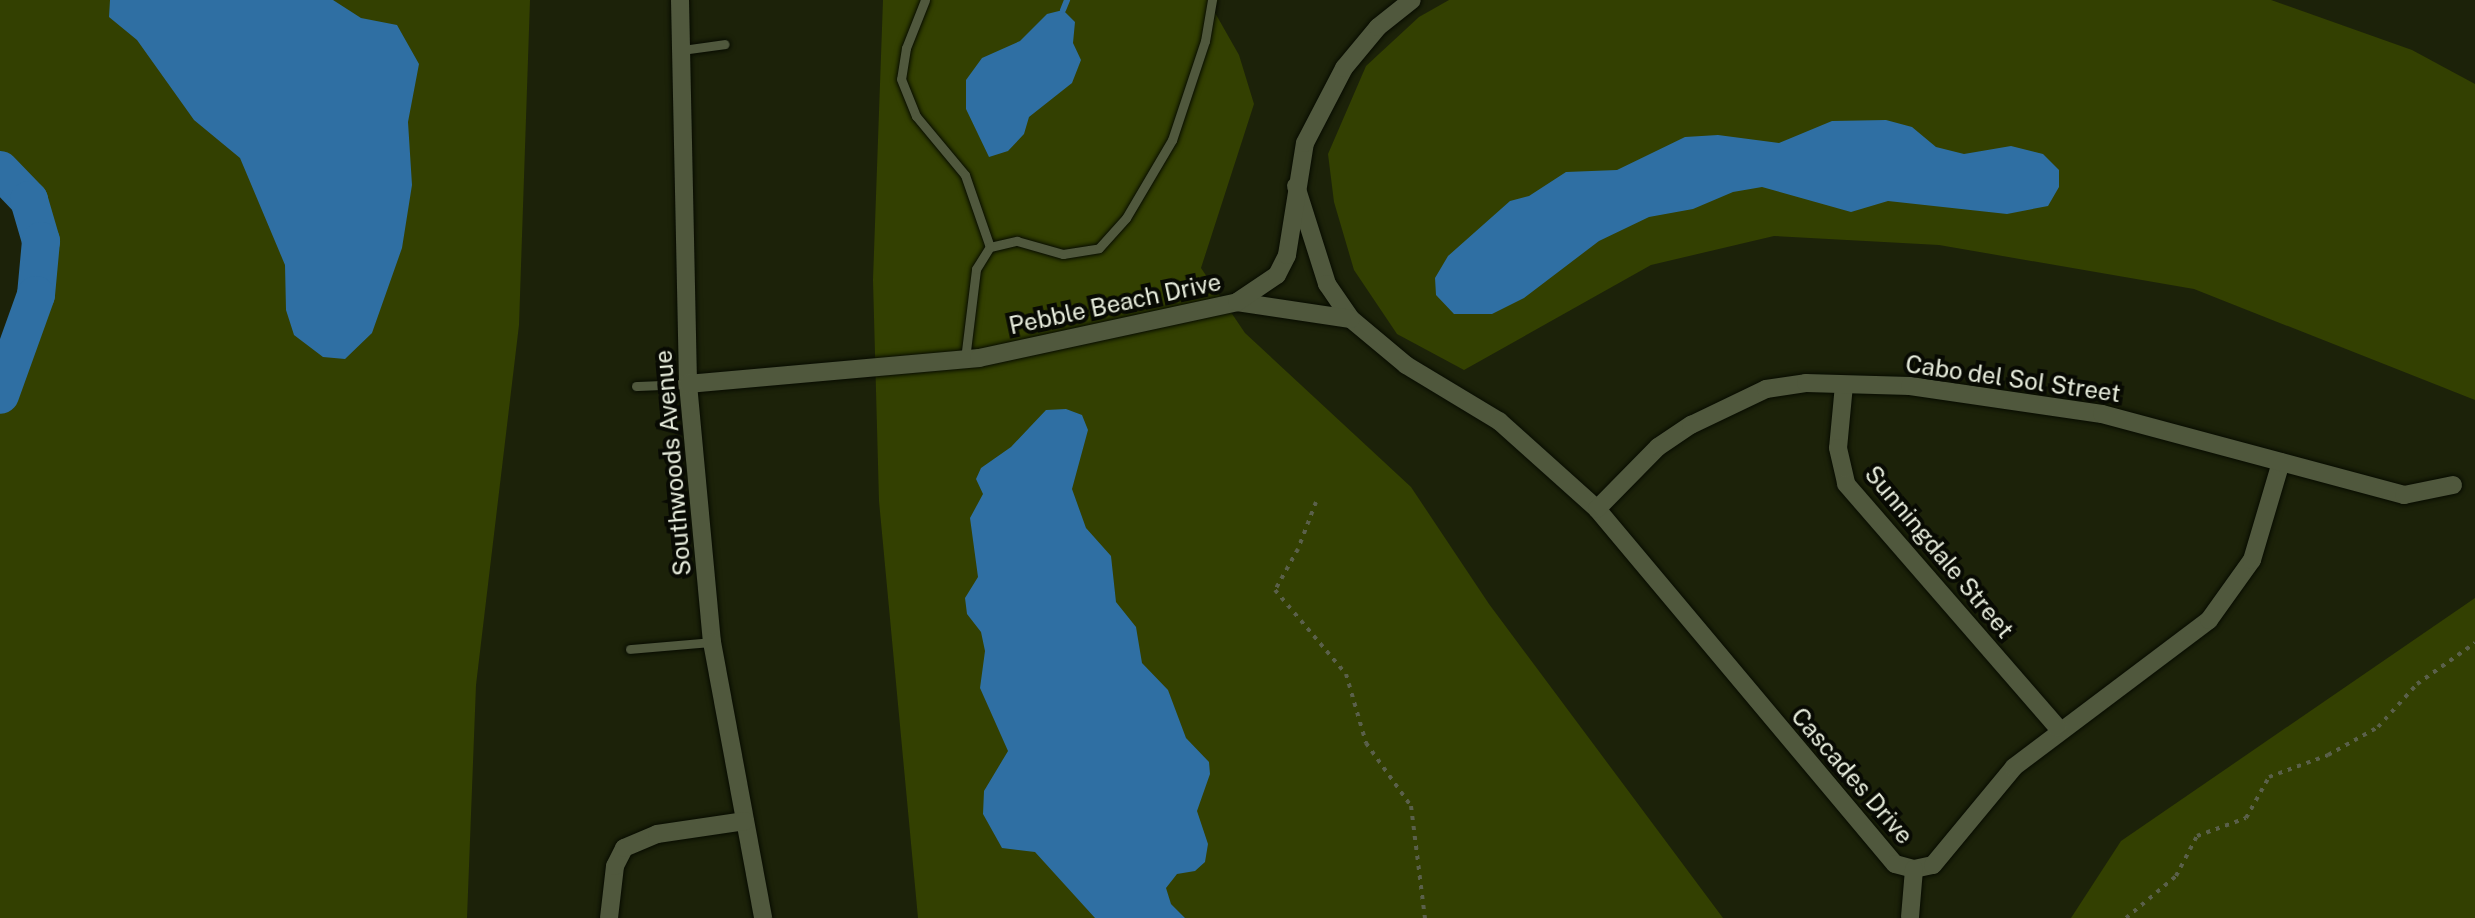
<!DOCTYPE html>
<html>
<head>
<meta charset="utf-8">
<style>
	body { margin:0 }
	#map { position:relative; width:2475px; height:918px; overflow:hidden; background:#1c2209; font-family:"Public Sans",sans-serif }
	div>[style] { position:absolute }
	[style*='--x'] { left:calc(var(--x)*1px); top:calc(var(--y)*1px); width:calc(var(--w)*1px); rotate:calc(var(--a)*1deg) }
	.green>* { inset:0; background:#334001 }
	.water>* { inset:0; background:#2f6fa3 }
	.stream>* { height:6px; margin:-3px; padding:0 3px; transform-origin:3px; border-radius:3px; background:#2f6fa3 }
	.river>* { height:38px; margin:-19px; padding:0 19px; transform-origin:19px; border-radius:19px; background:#2f6fa3 }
	.path>* { height:4px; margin-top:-2px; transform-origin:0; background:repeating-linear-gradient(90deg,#5a604a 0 4px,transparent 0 10px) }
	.roads { filter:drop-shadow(0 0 2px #070b00) drop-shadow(0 0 2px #070b00) }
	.lane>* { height:9px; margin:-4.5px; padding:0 4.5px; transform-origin:4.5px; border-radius:4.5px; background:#50583d }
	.street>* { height:18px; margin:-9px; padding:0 9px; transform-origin:9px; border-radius:9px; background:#50583d }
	span { translate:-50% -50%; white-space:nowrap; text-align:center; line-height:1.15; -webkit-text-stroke:8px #080a03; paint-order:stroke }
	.street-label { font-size:24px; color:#e7ecdc }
</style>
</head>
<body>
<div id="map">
	<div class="green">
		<div style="clip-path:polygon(0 0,530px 0,519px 325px,476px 685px,467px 918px,0 918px,0 395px,36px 295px,41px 241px,29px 200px,0 170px)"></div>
		<div style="clip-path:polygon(883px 0,1218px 0,1214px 11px,1239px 55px,1254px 104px,1201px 268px,1245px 333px,1411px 487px,1489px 604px,1723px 918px,918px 918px,879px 501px,873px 280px)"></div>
		<div style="clip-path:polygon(1449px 0,2271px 0,2412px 50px,2475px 84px,2475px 400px,2194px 289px,1939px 245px,1774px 236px,1651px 265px,1464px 370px,1397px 334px,1354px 270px,1334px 202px,1328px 154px,1366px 66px,1419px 17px)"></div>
		<div style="clip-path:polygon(2475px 598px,2475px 918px,2071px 918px,2121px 841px)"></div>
	</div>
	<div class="water">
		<div style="clip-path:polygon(110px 0,333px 0,361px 18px,397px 25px,419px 64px,408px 122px,412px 185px,402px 248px,372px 333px,345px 359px,323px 357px,294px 335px,286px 310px,285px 265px,240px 158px,194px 120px,137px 40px,109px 17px)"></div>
		<div style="clip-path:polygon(1063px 10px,1075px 22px,1073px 43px,1081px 60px,1072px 83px,1029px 117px,1024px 134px,1008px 151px,989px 157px,966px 109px,966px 80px,982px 58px,1020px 41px,1047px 14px)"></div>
		<div style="clip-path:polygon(1886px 120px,1912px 127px,1936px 147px,1964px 154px,2011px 146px,2043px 154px,2059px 170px,2059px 187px,2048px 206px,2007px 214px,1888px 201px,1851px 212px,1762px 187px,1733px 192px,1693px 209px,1649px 217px,1599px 241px,1524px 298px,1492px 314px,1454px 314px,1436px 295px,1435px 278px,1448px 256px,1510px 201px,1529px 196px,1566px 172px,1617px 170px,1685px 137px,1718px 135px,1779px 143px,1832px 121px)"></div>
		<div style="clip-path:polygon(1066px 409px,1082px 415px,1088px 430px,1072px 489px,1086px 528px,1111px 556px,1116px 602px,1136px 627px,1142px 663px,1168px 690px,1186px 738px,1209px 762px,1210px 774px,1197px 811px,1208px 844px,1205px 862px,1195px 871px,1177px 874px,1166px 888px,1171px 904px,1185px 918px,1095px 918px,1035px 852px,1002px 848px,983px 814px,984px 791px,1008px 751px,980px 688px,985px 651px,981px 632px,967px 614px,965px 598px,978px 577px,970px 518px,983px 494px,976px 479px,981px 468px,1011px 447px,1046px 410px)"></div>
	</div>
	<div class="stream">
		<div style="--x:1063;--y:10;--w:11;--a:-68"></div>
	</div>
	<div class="river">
		<div style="--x:0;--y:170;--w:42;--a:46"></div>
		<div style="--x:29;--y:200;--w:43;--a:73.7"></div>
		<div style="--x:41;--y:241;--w:54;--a:95.3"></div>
		<div style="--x:36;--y:295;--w:106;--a:109.8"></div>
	</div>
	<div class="path">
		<div style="--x:1316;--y:502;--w:50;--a:111"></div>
		<div style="--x:1298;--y:549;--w:47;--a:119.3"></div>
		<div style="--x:1275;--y:590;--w:110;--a:49.8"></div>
		<div style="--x:1346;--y:674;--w:72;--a:73.8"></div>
		<div style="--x:1366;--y:743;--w:77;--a:54.5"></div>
		<div style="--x:1411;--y:806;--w:113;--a:82.9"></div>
		<div style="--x:2126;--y:918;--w:65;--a:-40"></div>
		<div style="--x:2176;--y:876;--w:45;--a:-62.3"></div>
		<div style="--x:2197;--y:836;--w:52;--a:-20.2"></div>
		<div style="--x:2246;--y:818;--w:47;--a:-60.7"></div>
		<div style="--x:2269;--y:777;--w:63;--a:-20.4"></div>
		<div style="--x:2328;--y:755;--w:57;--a:-29.2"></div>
		<div style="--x:2378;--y:727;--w:58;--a:-47.8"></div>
		<div style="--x:2417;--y:684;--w:71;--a:-35.3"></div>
	</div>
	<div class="roads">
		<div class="lane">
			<div style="--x:925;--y:0;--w:52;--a:111.6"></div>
			<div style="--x:906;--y:48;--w:31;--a:99"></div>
			<div style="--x:901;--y:79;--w:40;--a:68"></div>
			<div style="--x:916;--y:116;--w:77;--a:50.3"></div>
			<div style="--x:965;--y:175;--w:76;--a:70.9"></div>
			<div style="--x:682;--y:50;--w:43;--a:-7.9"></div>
			<div style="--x:965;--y:359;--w:91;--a:-83"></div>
			<div style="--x:976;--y:269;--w:26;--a:-58"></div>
			<div style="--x:990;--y:247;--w:28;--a:-13"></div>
			<div style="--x:1017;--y:241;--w:48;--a:15.8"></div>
			<div style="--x:1063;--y:254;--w:36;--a:-9"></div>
			<div style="--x:1099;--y:248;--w:40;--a:-48"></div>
			<div style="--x:1126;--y:218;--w:91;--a:-59.5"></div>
			<div style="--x:1172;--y:140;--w:104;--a:-71.6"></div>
			<div style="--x:1205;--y:41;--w:42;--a:-80.3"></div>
			<div style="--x:636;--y:386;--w:52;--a:-2.2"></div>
			<div style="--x:630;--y:649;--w:82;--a:-4.9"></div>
		</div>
		<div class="street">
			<div style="--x:680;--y:0;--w:384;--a:88.8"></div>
			<div style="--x:688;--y:384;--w:259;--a:84.7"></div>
			<div style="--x:712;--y:642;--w:281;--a:79.5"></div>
			<div style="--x:1296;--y:186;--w:103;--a:72.4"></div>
			<div style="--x:1327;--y:284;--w:42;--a:55.6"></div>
			<div style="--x:1351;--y:319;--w:72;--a:39.9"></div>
			<div style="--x:1406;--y:365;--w:109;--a:31.1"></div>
			<div style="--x:1499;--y:421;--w:132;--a:41.9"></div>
			<div style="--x:1597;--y:509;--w:463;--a:50"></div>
			<div style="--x:1895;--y:864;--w:20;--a:15"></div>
			<div style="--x:1914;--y:869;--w:19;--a:-12"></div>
			<div style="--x:1933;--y:865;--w:127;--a:-50.4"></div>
			<div style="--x:2014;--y:767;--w:244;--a:-37"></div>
			<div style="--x:2209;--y:620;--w:74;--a:-54.4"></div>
			<div style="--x:2252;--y:560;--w:102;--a:-73.5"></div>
			<div style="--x:1237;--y:302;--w:115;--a:8.5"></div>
			<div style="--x:688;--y:384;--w:292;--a:-5.1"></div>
			<div style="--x:979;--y:358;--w:264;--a:-12.2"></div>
			<div style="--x:1237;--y:302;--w:48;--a:-34"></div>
			<div style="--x:1277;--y:275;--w:22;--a:-63"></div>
			<div style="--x:1287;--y:255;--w:113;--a:-80.9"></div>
			<div style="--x:1305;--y:143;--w:85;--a:-62.5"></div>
			<div style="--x:1344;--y:68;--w:53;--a:-50.3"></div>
			<div style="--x:1378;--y:27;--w:43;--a:-38.5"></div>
			<div style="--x:1844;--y:385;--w:63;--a:95.4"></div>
			<div style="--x:1838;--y:448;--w:37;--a:77"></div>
			<div style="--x:1846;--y:484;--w:323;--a:49"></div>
			<div style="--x:1597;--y:509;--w:87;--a:-45.5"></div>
			<div style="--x:1658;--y:447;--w:40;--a:-34"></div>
			<div style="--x:1691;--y:425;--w:83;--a:-25.6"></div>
			<div style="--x:1766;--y:389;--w:40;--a:-8.5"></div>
			<div style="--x:1806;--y:383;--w:104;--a:1.7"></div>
			<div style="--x:1910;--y:386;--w:194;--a:8.3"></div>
			<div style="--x:2102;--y:414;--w:313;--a:15"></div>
			<div style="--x:2404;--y:495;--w:50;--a:-11.5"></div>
			<div style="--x:1910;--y:917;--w:48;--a:-85.2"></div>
			<div style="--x:609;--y:918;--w:52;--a:-83.4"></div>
			<div style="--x:615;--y:866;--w:20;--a:-63"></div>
			<div style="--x:624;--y:848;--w:36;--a:-23"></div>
			<div style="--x:657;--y:834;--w:89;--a:-8.4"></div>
		</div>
	</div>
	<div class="street-label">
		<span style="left:1115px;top:304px;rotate:-12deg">Pebble Beach Drive</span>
		<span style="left:2013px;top:379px;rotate:8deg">Cabo del Sol Street</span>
		<span style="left:673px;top:463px;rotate:-95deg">Southwoods Avenue</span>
		<span style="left:1939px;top:552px;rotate:50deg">Sunningdale Street</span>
		<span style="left:1852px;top:776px;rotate:49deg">Cascades Drive</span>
	</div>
</div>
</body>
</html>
